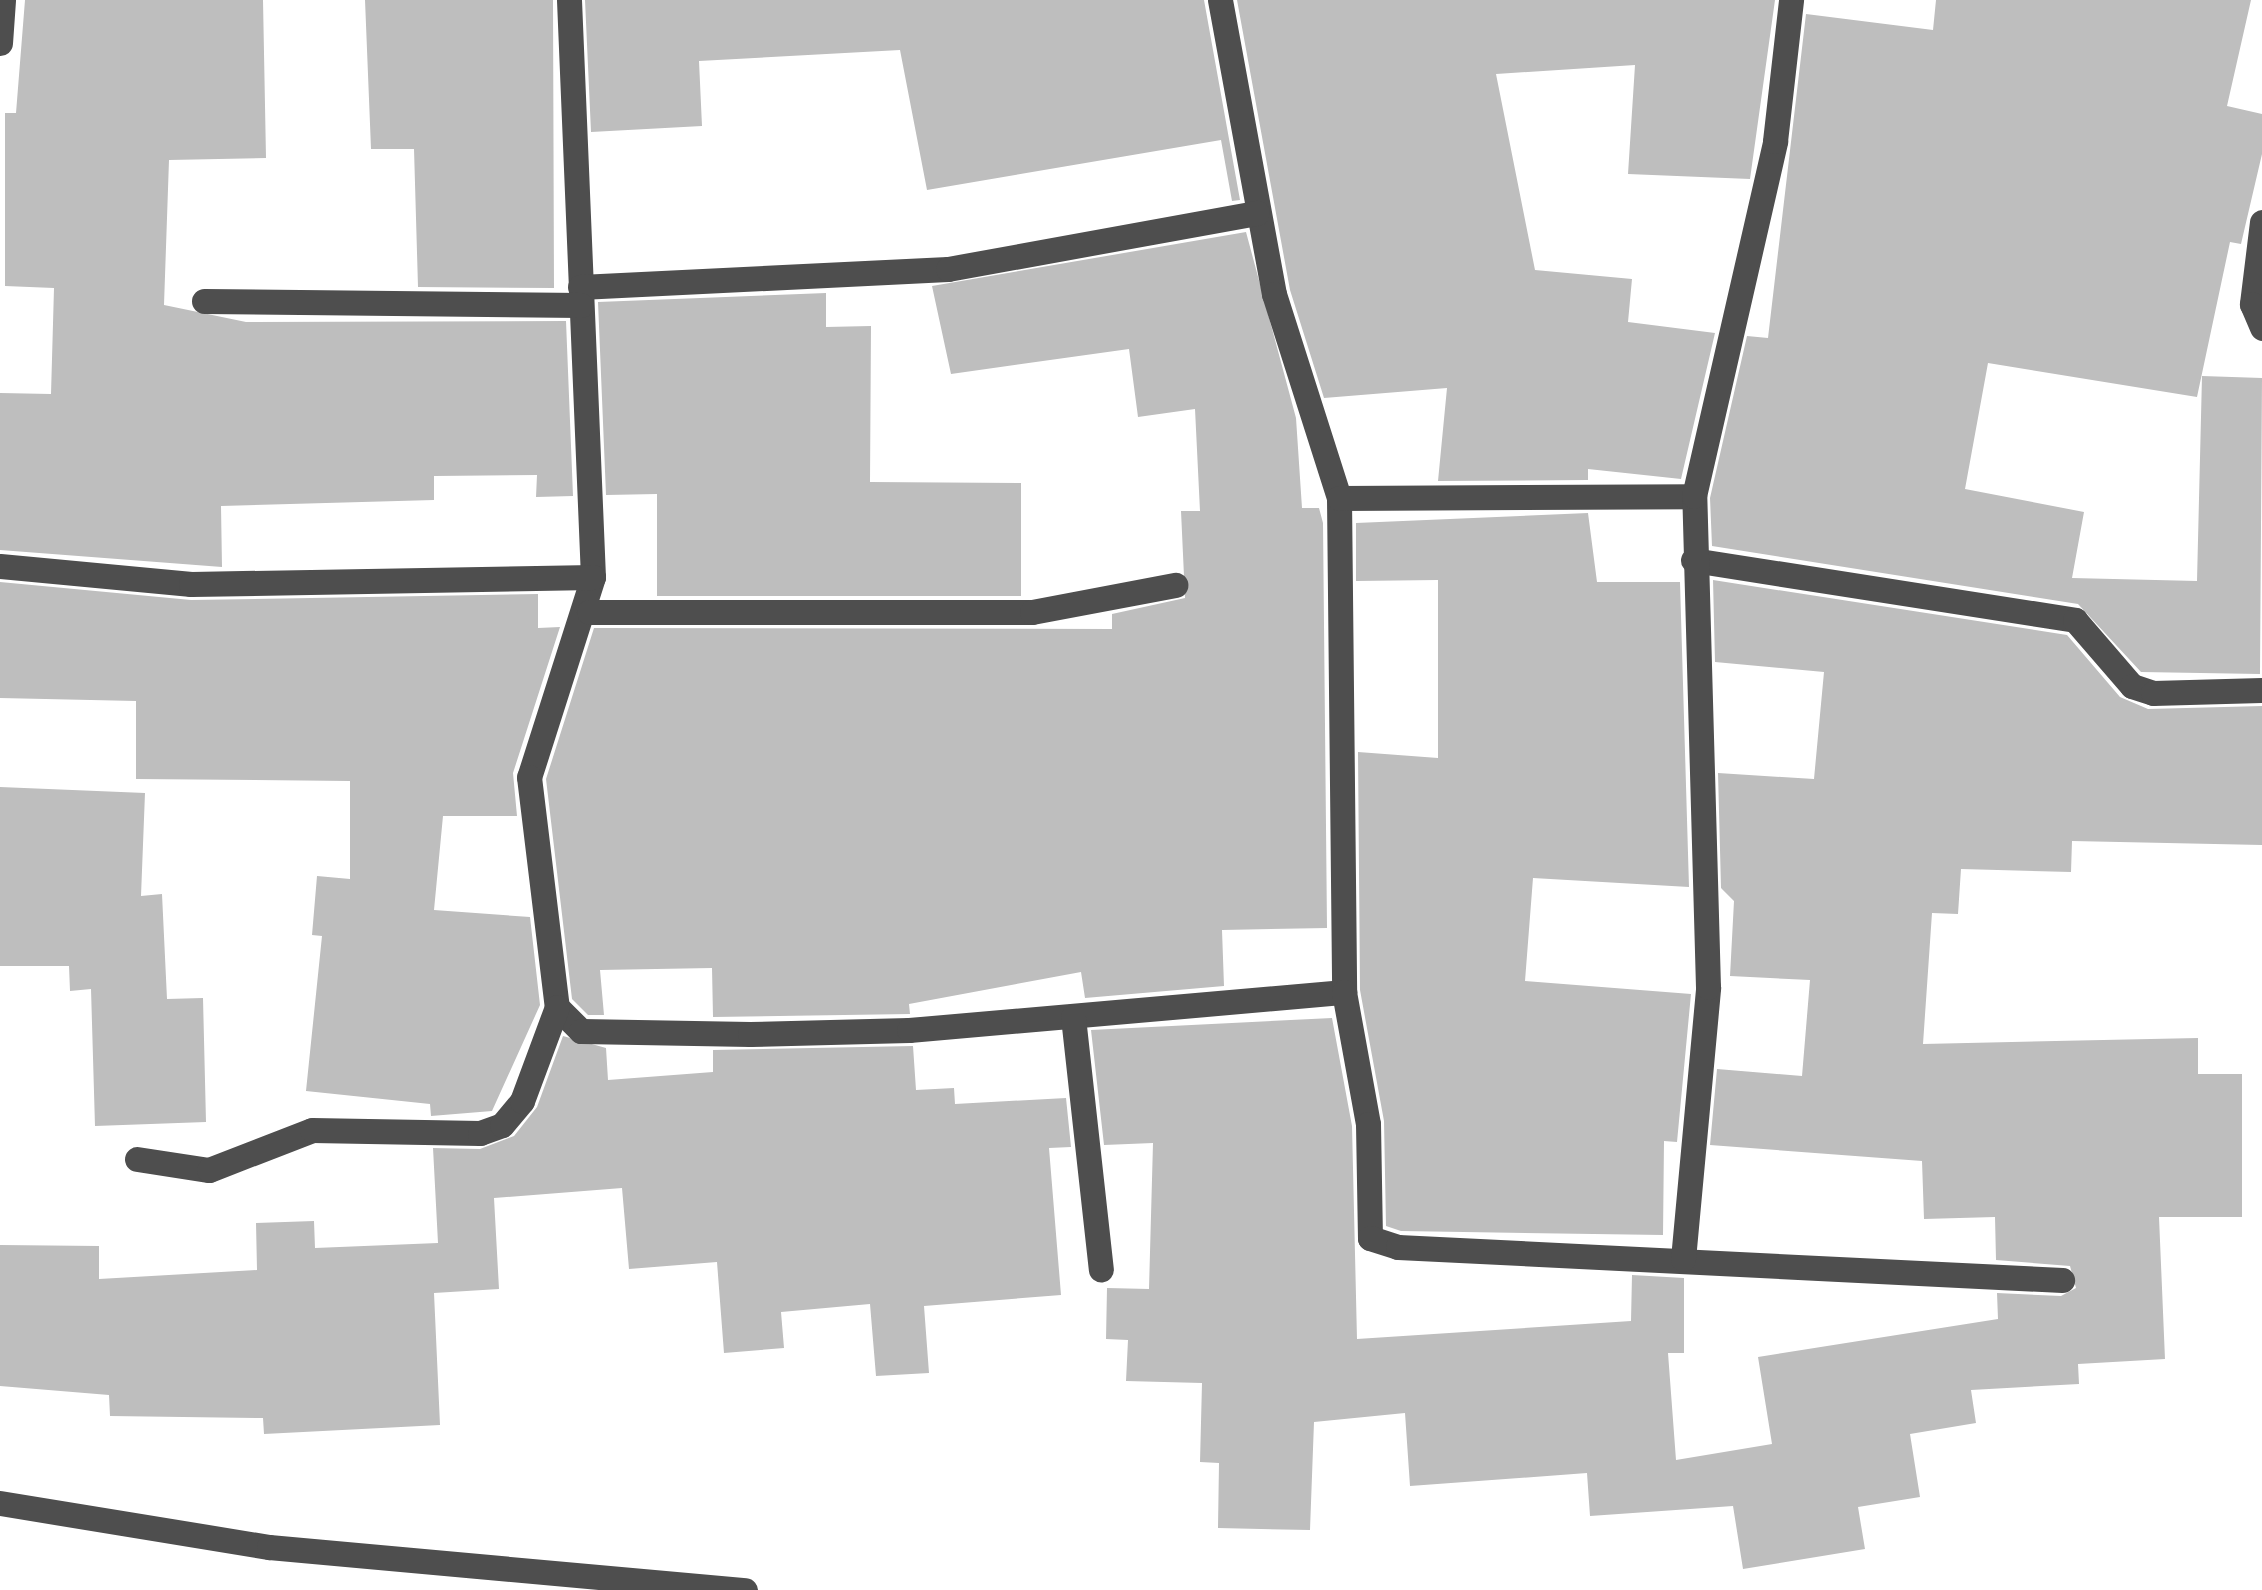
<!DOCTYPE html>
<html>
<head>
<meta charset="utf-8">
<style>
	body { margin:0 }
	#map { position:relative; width:2262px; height:1590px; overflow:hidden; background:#fff; font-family:Poppins,sans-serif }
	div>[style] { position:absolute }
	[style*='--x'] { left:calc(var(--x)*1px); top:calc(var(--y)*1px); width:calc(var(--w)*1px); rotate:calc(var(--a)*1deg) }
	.building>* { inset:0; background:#bebebe }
	.minor>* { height:25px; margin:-12.5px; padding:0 12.5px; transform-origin:12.5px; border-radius:12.5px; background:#4e4e4e }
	span { translate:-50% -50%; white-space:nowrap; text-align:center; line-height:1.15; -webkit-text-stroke:8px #fff; paint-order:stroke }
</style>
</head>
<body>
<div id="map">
	<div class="building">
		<div style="clip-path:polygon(25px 0,263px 0,266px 158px,169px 160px,164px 305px,246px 322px,566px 321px,573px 496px,536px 497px,537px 475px,434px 476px,434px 500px,221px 506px,222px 567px,0 550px,0 393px,51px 394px,54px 288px,5px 286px,5px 113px,16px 113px)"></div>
		<div style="clip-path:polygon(365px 0,553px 0,554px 288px,418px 287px,414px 149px,371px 149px)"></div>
		<div style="clip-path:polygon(585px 0,1204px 0,1240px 200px,1232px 201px,1221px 140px,927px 190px,900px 50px,699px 61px,702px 126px,591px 132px)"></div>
		<div style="clip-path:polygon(1237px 0,1775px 0,1750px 179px,1628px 174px,1635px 65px,1496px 74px,1535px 270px,1632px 279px,1628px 322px,1715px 333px,1681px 479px,1588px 469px,1588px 480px,1438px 481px,1447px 388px,1324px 398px,1290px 290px)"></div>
		<div style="clip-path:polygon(1936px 0,2251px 0,2227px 106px,2262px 114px,2262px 154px,2241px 244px,2230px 242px,2197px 397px,1988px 363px,1965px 489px,2084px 512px,2072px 578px,2197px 581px,2202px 376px,2262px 378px,2260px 674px,2141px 672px,2078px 604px,1712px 546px,1710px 498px,1747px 336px,1768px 338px,1806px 14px,1933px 30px)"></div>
		<div style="clip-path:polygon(1246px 232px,1296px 418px,1302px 508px,1319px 508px,1323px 523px,1327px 928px,1222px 930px,1224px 986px,1085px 998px,1081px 972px,909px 1004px,910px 1014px,713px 1017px,712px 968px,600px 970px,604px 1015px,588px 1015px,572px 999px,546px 779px,594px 628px,1112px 629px,1112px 614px,1185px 598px,1181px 511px,1200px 511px,1195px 409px,1138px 417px,1129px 349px,951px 374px,932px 286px)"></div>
		<div style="clip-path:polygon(826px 293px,826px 327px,871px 326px,870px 482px,1021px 483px,1021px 596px,657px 596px,657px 494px,606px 495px,598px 302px)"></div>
		<div style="clip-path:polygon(1588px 513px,1597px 582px,1680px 582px,1689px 887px,1533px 878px,1525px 981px,1691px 994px,1677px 1142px,1664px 1141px,1663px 1235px,1401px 1231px,1386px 1226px,1384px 1121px,1360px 990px,1358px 752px,1438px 758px,1438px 580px,1356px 581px,1356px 523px)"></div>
		<div style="clip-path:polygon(1713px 580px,2067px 635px,2120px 697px,2148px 709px,2262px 706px,2262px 845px,2072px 841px,2071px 872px,1961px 869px,1958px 914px,1932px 913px,1923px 1044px,2198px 1038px,2198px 1074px,2242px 1074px,2242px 1217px,2159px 1217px,2165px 1359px,2078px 1364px,2079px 1384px,1971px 1390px,1976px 1423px,1910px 1434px,1920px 1497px,1858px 1507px,1865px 1549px,1743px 1569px,1733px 1506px,1590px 1516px,1587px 1473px,1410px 1486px,1405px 1413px,1314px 1422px,1310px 1530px,1218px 1528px,1219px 1463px,1200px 1462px,1202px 1383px,1126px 1381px,1128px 1340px,1106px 1339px,1107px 1288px,1149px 1289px,1153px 1143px,1104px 1145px,1091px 1030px,1332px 1018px,1352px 1126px,1357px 1339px,1631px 1321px,1632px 1275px,1684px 1278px,1684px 1353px,1668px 1353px,1676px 1460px,1772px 1444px,1758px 1357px,1998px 1319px,1997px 1293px,2061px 1296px,2076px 1288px,2070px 1266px,1996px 1260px,1995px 1217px,1924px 1219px,1922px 1161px,1710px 1145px,1717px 1069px,1802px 1076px,1810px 980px,1730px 976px,1734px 901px,1721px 888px,1718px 773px,1814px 779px,1824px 672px,1715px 662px)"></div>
		<div style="clip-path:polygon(0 582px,191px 600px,538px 594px,538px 628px,560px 627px,513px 773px,517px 816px,443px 816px,434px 910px,530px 917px,540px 1005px,492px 1111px,431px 1116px,430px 1104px,306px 1091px,322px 936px,312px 935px,317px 876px,350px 879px,350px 781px,136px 779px,136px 701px,0 698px)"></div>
		<div style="clip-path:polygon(0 787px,145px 793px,141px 896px,162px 894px,167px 999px,203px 998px,206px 1122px,95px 1126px,91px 989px,70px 991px,69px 966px,0 966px)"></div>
		<div style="clip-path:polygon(563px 1036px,606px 1048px,608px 1080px,713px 1072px,713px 1050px,913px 1046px,916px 1090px,954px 1088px,955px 1104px,1066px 1098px,1071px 1147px,1049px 1148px,1061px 1295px,924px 1306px,929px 1373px,876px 1376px,870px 1304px,781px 1312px,784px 1348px,724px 1353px,717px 1262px,629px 1269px,622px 1188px,494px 1198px,499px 1289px,434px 1293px,440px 1425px,264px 1434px,263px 1418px,110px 1416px,109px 1395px,0 1386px,0 1245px,99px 1246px,99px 1279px,257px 1270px,256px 1223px,314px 1221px,315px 1248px,438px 1243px,433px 1148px,480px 1149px,514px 1136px,537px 1107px)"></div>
	</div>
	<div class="minor">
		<div style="--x:569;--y:0;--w:577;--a:87.62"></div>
		<div style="--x:593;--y:577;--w:210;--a:107.7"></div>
		<div style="--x:529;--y:777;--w:232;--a:83.1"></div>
		<div style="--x:557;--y:1007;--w:34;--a:45"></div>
		<div style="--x:581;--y:1031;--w:169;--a:1"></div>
		<div style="--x:750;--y:1034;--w:159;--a:-1.4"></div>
		<div style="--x:909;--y:1030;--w:437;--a:-5"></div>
		<div style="--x:1220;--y:0;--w:299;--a:79.6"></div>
		<div style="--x:1274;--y:294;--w:214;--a:72.3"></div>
		<div style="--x:1339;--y:498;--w:494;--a:89.4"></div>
		<div style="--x:1344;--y:992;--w:134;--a:79.7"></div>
		<div style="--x:1368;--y:1124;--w:114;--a:89"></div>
		<div style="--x:1370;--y:1238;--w:29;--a:18"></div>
		<div style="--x:1398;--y:1247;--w:665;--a:2.85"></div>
		<div style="--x:0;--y:43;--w:43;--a:-86"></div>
		<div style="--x:2262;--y:222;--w:83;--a:97"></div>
		<div style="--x:2252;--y:304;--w:26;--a:67"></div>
		<div style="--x:580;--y:287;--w:368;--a:-2.8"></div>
		<div style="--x:948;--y:269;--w:314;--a:-10.3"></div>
		<div style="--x:204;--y:301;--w:377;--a:0.6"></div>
		<div style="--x:1339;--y:498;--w:355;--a:-0.3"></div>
		<div style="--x:1693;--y:560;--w:387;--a:8.9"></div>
		<div style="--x:2075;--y:620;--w:87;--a:49.2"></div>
		<div style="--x:2132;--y:686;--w:22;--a:18"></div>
		<div style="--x:2153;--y:693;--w:109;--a:-1.6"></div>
		<div style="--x:0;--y:566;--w:192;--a:5.4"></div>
		<div style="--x:191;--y:584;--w:402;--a:-1"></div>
		<div style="--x:589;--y:612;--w:443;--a:0"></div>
		<div style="--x:1032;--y:612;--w:146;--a:-10.7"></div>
		<div style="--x:1073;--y:1017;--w:254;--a:83.7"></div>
		<div style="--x:137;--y:1159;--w:73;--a:8.7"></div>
		<div style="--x:209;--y:1170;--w:110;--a:-21.2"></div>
		<div style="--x:312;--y:1130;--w:168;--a:1"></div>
		<div style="--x:480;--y:1133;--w:23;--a:-20"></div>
		<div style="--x:502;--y:1125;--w:31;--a:-50"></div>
		<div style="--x:522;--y:1101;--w:100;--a:-69.6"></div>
		<div style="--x:1683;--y:1259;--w:273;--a:-84.7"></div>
		<div style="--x:1708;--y:987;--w:491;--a:-91.6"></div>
		<div style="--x:1694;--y:496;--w:364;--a:-77.1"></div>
		<div style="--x:1775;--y:141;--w:142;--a:-83.5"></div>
		<div style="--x:0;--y:1503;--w:273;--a:9.3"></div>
		<div style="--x:269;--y:1547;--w:478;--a:5.2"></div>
	</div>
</div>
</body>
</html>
